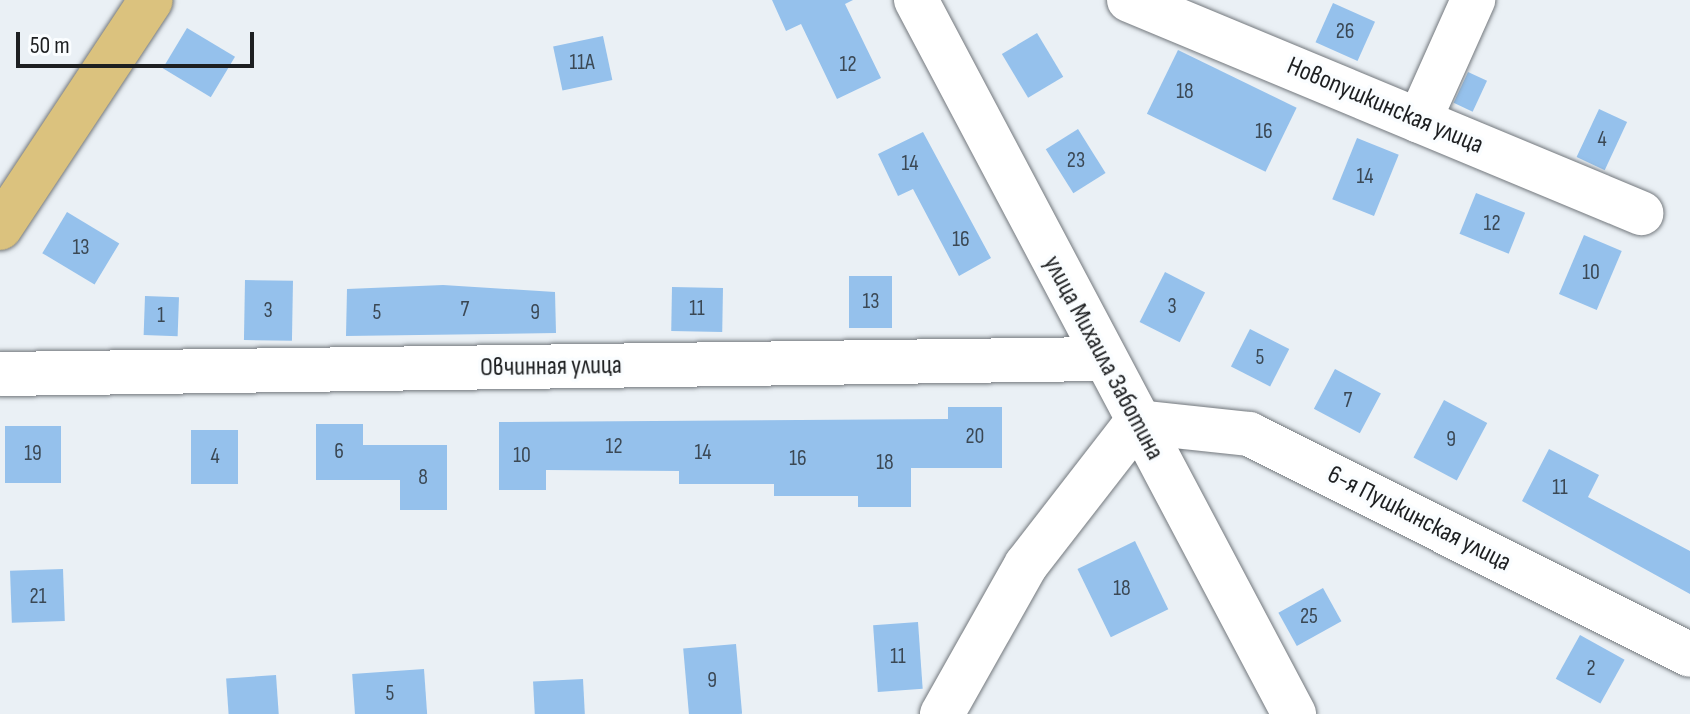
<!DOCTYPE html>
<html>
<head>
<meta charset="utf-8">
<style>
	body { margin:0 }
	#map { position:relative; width:1690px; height:714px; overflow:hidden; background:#eaf0f5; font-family:"Sofia Sans Condensed",sans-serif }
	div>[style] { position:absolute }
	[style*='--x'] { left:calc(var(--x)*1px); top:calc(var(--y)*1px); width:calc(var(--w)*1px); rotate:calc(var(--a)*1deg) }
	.building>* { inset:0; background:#95c1ec; transform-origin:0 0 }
	.roads { filter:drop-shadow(0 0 2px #73787d) drop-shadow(0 0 2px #73787d) }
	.minor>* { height:44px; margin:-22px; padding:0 22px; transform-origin:22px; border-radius:22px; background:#fff }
	.major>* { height:44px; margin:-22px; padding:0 22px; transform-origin:22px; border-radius:22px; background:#dbc27e }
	span { translate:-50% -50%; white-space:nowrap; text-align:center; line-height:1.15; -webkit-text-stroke:7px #fafdff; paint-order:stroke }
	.number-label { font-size:22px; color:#3b4854 }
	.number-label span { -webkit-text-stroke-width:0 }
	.street-label { font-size:26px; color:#1d1f21 }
	.scale { position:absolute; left:16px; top:32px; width:238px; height:36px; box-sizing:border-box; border:4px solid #1d1f21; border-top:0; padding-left:10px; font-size:24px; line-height:28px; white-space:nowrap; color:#1d1f21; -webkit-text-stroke:6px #fafdff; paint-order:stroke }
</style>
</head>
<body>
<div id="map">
	<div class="building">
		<div style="clip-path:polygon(772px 0,853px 0,845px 4px,881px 78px,837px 99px,801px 24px,786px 31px)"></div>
		<div style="left:1333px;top:3px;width:46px;height:43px;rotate:24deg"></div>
		<div style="left:187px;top:28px;width:56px;height:47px;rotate:31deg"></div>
		<div style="left:1037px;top:33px;width:51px;height:41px;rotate:59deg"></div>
		<div style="left:603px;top:36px;width:45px;height:51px;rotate:78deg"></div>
		<div style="left:1178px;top:50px;width:132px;height:71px;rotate:26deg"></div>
		<div style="left:1468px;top:72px;width:21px;height:34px;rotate:25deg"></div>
		<div style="left:1599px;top:109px;width:31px;height:53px;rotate:25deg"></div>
		<div style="left:1078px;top:129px;width:52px;height:38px;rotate:58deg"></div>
		<div style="clip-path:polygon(923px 132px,991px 258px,959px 276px,913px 189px,898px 196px,878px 154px)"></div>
		<div style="left:1357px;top:138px;width:45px;height:66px;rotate:22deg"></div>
		<div style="left:1476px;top:193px;width:53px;height:44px;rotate:22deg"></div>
		<div style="left:67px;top:212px;width:61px;height:48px;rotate:31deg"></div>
		<div style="left:1584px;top:235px;width:41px;height:64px;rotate:23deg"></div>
		<div style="left:1165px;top:272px;width:45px;height:56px;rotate:27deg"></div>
		<div style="left:849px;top:276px;width:43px;height:52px"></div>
		<div style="left:245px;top:280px;width:48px;height:60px;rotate:1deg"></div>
		<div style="clip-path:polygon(443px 285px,555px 292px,556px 333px,346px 336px,347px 289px)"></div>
		<div style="left:672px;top:287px;width:51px;height:44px;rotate:1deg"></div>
		<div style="left:145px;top:296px;width:34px;height:39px;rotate:2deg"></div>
		<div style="left:1250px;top:329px;width:44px;height:42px;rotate:27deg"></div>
		<div style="left:1335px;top:369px;width:52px;height:45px;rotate:28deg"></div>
		<div style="left:1444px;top:400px;width:49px;height:65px;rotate:28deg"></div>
		<div style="clip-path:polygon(948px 407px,1002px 407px,1002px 468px,911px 468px,911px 507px,858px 507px,858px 496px,774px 496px,774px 484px,679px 484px,679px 471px,546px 470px,546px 490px,499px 490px,499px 422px,948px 419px)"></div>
		<div style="clip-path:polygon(316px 424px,363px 424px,363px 445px,447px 445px,447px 510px,400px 510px,400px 480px,316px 480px)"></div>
		<div style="left:5px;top:426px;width:56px;height:57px"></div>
		<div style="left:191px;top:430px;width:47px;height:54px"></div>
		<div style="clip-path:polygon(1549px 449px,1599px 475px,1588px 497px,1690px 551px,1690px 594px,1522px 501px)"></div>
		<div style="left:1135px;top:541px;width:76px;height:64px;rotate:64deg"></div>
		<div style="left:63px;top:569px;width:52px;height:53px;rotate:88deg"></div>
		<div style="left:1323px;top:588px;width:38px;height:51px;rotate:61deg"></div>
		<div style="left:918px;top:622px;width:67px;height:45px;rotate:86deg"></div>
		<div style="left:1580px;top:635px;width:51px;height:50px;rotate:29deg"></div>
		<div style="left:736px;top:644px;width:70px;height:53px;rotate:85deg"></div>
		<div style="left:424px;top:669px;width:45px;height:72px;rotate:86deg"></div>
		<div style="left:276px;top:675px;width:39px;height:50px;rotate:86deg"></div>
		<div style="left:583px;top:679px;width:35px;height:50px;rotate:87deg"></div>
	</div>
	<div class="roads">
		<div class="minor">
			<div style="--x:916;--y:0;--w:808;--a:62.1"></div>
			<div style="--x:1129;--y:0;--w:555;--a:22.59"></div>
			<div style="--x:1419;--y:121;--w:133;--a:-65.9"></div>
			<div style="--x:0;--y:374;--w:1103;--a:-0.78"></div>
			<div style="--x:942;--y:714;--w:171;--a:-60.6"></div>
			<div style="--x:1026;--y:565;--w:181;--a:-52.2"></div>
			<div style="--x:1137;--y:422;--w:113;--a:6.1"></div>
			<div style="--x:1249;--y:434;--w:493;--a:26.6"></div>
		</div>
		<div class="major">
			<div style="--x:0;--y:228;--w:273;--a:-56.5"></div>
		</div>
	</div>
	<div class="number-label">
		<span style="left:1345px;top:32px">26</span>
		<span style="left:582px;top:63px">11А</span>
		<span style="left:848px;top:65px">12</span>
		<span style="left:1185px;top:92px">18</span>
		<span style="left:1264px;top:132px">16</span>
		<span style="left:1602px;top:140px">4</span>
		<span style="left:1076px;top:161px">23</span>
		<span style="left:910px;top:164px">14</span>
		<span style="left:1365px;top:177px">14</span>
		<span style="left:1492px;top:224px">12</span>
		<span style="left:961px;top:240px">16</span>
		<span style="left:81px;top:248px">13</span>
		<span style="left:1591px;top:273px">10</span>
		<span style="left:871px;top:302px">13</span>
		<span style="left:1172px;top:307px">3</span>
		<span style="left:697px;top:309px">11</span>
		<span style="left:465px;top:310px">7</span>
		<span style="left:268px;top:311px">3</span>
		<span style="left:377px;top:313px">5</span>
		<span style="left:535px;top:313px">9</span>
		<span style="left:161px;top:316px">1</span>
		<span style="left:1260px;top:358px">5</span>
		<span style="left:1348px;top:401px">7</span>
		<span style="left:975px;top:437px">20</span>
		<span style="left:1451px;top:440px">9</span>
		<span style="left:614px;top:447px">12</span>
		<span style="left:339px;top:452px">6</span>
		<span style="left:703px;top:453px">14</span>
		<span style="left:33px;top:454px">19</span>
		<span style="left:522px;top:456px">10</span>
		<span style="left:215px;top:457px">4</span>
		<span style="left:798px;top:459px">16</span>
		<span style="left:885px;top:463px">18</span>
		<span style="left:423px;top:478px">8</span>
		<span style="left:1560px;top:488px">11</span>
		<span style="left:1122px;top:589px">18</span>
		<span style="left:38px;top:597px">21</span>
		<span style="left:1309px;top:617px">25</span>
		<span style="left:898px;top:657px">11</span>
		<span style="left:1591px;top:669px">2</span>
		<span style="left:712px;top:681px">9</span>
		<span style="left:390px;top:694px">5</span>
	</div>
	<div class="street-label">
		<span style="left:1385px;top:106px;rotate:23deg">Новопушкинская улица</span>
		<span style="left:1103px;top:358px;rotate:62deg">улица Михаила Заботина</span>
		<span style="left:551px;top:367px;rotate:-1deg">Овчинная улица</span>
		<span style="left:1419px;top:519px;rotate:27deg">6-я Пушкинская улица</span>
	</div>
	<div class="scale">50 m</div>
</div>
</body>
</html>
